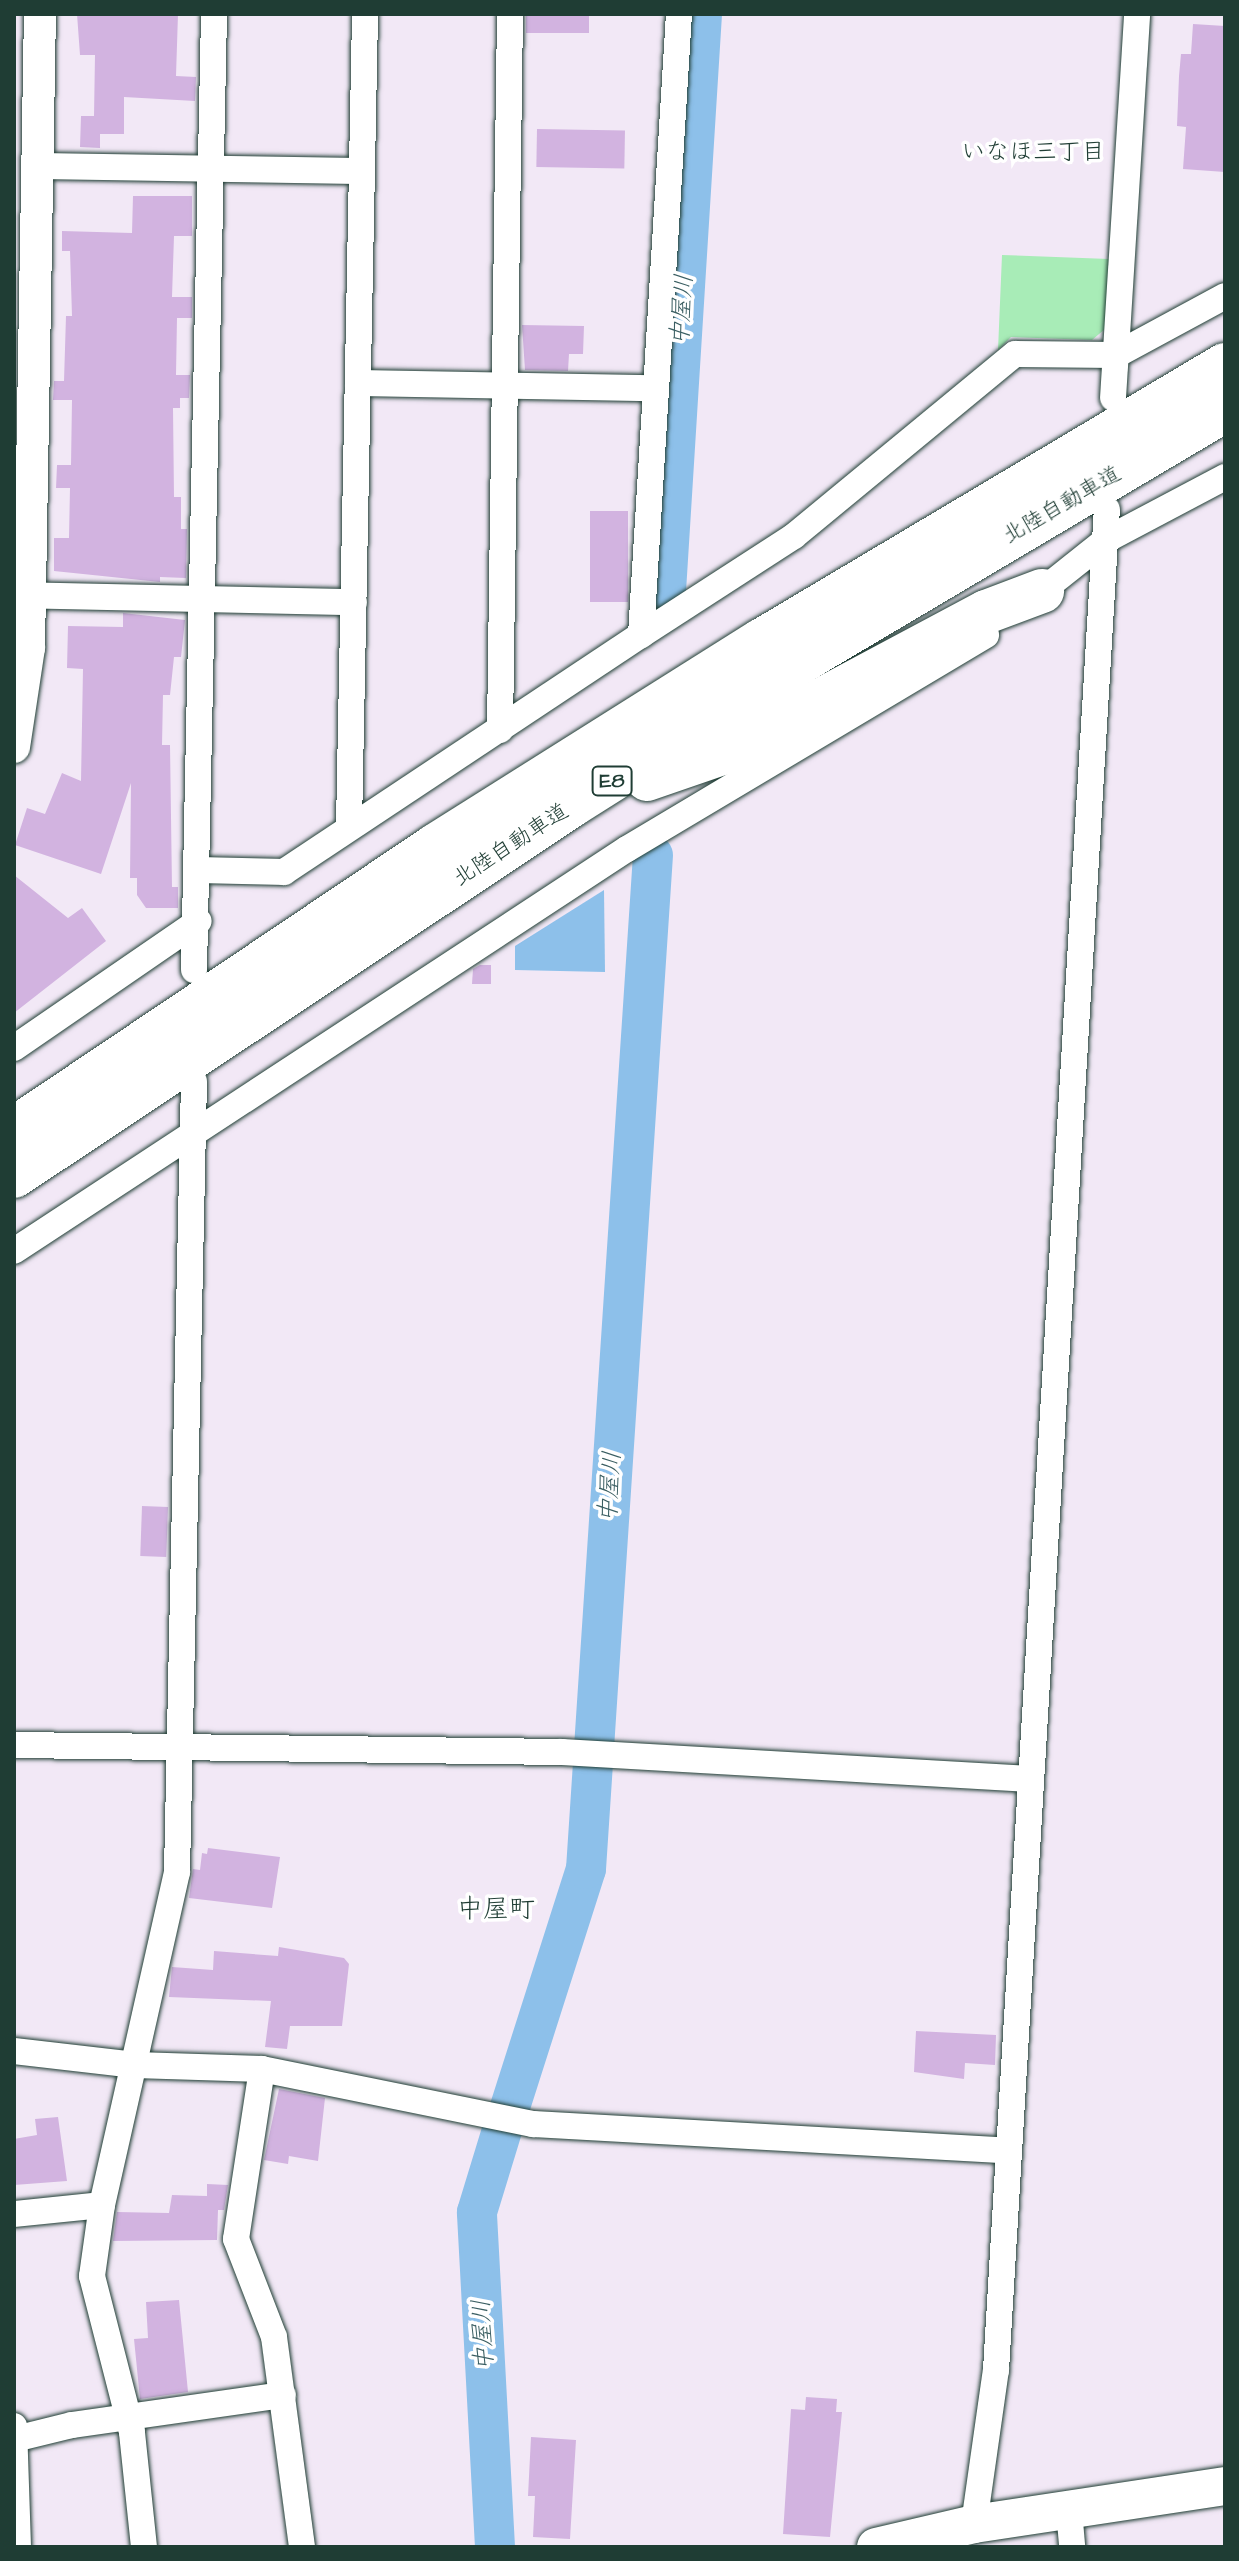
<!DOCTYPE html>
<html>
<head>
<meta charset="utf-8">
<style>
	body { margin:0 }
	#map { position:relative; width:1239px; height:2561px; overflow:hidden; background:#f2e8f6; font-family:"Architects Daughter","Klee One",sans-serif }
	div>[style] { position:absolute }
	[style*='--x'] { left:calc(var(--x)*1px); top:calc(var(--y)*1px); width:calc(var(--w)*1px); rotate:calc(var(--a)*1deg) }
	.green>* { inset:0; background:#a8ecb7 }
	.water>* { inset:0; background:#8dc0ea }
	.river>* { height:40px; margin:-20px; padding:0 20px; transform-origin:20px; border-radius:20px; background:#8dc0ea }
	.building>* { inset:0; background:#d2b3e0; transform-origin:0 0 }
	.roads { filter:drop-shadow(0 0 2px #1f3d34) drop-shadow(0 0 2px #1f3d34) }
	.minor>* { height:26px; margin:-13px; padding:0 13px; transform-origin:13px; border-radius:13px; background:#fff }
	.tertiary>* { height:32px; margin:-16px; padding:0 16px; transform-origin:16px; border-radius:16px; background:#fff }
	.secondary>* { height:38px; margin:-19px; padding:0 19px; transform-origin:19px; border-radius:19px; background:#fff }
	.motorway>* { height:44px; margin:-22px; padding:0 22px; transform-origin:22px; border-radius:22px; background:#fff }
	span { translate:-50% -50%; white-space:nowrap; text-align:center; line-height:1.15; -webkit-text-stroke:7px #fff; paint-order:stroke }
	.shield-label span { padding:2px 6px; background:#fff; border:2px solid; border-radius:6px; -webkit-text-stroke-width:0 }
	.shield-label { font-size:20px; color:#1f3d34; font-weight:700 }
	.street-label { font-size:22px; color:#1f3d34 }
	.neighbourhood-label { font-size:24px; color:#1f3d34 }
	.water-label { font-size:24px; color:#3a5e62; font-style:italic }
	.quarter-label { font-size:26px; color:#1f3d34 }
	.frame { position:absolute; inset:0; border:16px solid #1f3d34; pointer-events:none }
</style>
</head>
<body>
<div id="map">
	<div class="green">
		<div style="clip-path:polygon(1002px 255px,1109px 259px,1105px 329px,1092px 340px,1011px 337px,998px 350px)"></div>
	</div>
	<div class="water">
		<div style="clip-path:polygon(604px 890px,605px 972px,515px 970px,515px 946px)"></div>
	</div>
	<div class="river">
		<div style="--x:665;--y:607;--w:594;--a:-86.43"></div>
		<div style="--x:510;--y:2107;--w:250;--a:-72.3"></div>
		<div style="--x:586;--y:1869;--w:1016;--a:-86.22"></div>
		<div style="--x:495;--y:2547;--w:335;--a:-93.1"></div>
		<div style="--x:477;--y:2212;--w:89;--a:-73"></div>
	</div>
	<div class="building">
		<div style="clip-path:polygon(77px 14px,178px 14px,176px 76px,196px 77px,195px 101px,124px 97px,124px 134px,100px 134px,100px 148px,80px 147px,81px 116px,94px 116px,95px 55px,80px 55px)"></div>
		<div style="left:526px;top:14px;width:63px;height:19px"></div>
		<div style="clip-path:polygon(1193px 24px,1225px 26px,1225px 172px,1183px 169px,1186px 127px,1177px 126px,1179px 76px,1181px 54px,1191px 54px)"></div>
		<div style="left:537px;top:129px;width:88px;height:38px;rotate:1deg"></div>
		<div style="clip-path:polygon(133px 196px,192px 196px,192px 236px,174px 236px,172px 297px,192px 297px,192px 318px,177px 318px,176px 375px,190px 375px,189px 398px,180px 398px,180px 408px,173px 408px,174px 497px,181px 497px,181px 529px,187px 529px,186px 578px,160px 577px,160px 582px,54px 571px,54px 538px,69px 538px,70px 488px,56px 488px,57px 465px,71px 465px,72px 400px,53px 400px,54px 381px,64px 381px,66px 316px,72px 316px,70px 251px,62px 251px,62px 231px,132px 233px)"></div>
		<div style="clip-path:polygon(522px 325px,584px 326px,583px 354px,569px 354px,568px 371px,525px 370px)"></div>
		<div style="left:590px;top:511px;width:38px;height:91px"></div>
		<div style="clip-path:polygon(123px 613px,185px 620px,181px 657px,174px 657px,170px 695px,163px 695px,162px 745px,170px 745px,172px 887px,178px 887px,178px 908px,146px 908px,137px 895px,137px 878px,130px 878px,131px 783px,101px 874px,15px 845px,27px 808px,45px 814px,62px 773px,81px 781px,83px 669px,67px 668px,68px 626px,123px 627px)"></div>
		<div style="clip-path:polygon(14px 875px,68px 918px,82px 908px,106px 941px,14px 1013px)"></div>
		<div style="clip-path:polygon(480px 965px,491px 965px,491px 984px,472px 984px,473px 969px)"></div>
		<div style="left:142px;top:1506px;width:26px;height:50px;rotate:2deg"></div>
		<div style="clip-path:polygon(208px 1848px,280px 1857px,272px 1908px,189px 1898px,193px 1869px,200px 1870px,202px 1853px,207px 1854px)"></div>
		<div style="clip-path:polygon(279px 1947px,344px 1958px,349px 1964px,342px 2026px,290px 2026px,287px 2049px,265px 2047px,271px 2001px,169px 1997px,172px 1967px,213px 1970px,214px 1951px,278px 1956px)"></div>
		<div style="clip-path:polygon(916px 2031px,996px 2035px,995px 2065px,965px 2063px,964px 2079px,914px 2072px)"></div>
		<div style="clip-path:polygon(279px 2089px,325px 2098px,318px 2161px,289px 2156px,288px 2164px,264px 2160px)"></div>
		<div style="clip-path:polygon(58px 2117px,67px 2181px,14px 2185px,14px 2139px,37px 2135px,35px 2119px)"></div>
		<div style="clip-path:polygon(207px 2184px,228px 2185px,224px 2210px,218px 2210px,217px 2240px,113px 2241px,117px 2212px,169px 2213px,172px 2195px,207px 2196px)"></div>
		<div style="clip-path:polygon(179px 2300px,188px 2392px,140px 2399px,134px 2339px,148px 2338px,146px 2302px)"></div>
		<div style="clip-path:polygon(806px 2397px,837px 2399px,836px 2412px,842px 2412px,830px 2537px,783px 2534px,791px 2409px,805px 2410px)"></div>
		<div style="clip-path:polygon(531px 2437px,576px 2440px,570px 2539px,533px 2537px,535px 2496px,528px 2496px)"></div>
	</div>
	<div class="roads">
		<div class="minor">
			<div style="--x:37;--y:166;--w:324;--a:0.9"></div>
			<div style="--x:358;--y:383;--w:296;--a:1"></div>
			<div style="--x:1113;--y:398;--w:385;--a:-86.4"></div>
			<div style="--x:14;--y:595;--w:340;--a:1.2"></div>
			<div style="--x:1033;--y:598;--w:93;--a:-38.5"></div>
			<div style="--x:1106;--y:540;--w:135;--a:-27.9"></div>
			<div style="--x:641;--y:635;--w:182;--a:-32.9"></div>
			<div style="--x:794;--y:536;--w:286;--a:-39.5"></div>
			<div style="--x:1015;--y:354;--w:101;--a:0.6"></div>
			<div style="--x:1116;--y:355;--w:124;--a:-28.4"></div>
			<div style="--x:500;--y:730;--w:716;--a:-89.2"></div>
			<div style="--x:349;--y:826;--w:812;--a:-88.87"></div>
			<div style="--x:200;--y:870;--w:84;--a:1.4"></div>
			<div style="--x:284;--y:872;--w:429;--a:-33.6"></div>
			<div style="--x:641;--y:635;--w:622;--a:-86.5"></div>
			<div style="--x:194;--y:970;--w:956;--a:-88.8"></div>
			<div style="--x:14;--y:1048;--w:224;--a:-34.5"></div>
			<div style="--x:14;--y:1251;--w:733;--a:-33.26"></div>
			<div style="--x:627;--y:849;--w:418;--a:-30.8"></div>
			<div style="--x:14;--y:1745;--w:548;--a:0.73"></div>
			<div style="--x:562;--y:1752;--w:469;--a:3.3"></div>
			<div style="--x:14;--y:2051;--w:122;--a:6.6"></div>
			<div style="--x:135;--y:2065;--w:127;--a:1.8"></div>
			<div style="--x:262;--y:2069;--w:277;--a:11.5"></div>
			<div style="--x:533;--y:2124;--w:473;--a:3.2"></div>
			<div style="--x:262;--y:2069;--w:172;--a:98.7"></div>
			<div style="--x:236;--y:2239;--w:105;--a:68.8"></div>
			<div style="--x:274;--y:2337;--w:212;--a:82.4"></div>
			<div style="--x:14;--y:2214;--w:88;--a:-5.8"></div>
			<div style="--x:14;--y:2426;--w:121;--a:88.1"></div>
			<div style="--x:15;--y:2439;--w:59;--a:-13.8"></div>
			<div style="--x:72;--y:2425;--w:213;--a:-8.1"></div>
			<div style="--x:1069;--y:2510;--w:37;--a:85"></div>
			<div style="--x:974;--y:2524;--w:156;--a:-81.9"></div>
			<div style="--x:996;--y:2370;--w:1864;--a:-86.59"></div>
			<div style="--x:144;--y:2547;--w:116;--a:-96"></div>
			<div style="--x:132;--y:2432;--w:161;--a:-104.4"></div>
			<div style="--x:92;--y:2276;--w:72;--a:-82"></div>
			<div style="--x:102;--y:2205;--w:341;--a:-77.3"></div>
			<div style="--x:177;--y:1872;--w:791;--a:-88.77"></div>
		</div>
		<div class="tertiary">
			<div style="--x:14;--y:747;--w:100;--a:-81.4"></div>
			<div style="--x:29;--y:648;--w:634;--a:-89.01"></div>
		</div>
		<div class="secondary">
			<div style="--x:876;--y:2547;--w:101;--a:-13.2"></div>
			<div style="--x:974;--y:2524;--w:254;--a:-8.6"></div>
		</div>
		<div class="motorway">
			<div style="--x:647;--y:779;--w:79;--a:-19.1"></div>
			<div style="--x:722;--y:753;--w:299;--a:-28.1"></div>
			<div style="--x:986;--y:612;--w:60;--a:-20.6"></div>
			<div style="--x:14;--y:1129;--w:507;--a:-33.91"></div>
			<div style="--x:435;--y:846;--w:385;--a:-32.2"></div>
			<div style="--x:761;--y:641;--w:540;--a:-30.75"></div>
			<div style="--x:14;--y:1176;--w:670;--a:-33.62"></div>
			<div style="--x:572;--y:805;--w:244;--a:-32.3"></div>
			<div style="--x:778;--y:675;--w:520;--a:-30.66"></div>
		</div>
	</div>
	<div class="shield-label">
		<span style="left:612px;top:781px">E8</span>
	</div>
	<div class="street-label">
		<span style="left:1062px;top:505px;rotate:-30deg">北陸自動車道</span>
		<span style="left:511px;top:845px;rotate:-33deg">北陸自動車道</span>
	</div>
	<div class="neighbourhood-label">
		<span style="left:1033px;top:153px">いなほ三丁目</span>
	</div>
	<div class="water-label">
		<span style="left:683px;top:310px;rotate:-86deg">中屋川</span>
		<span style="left:611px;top:1487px;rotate:-86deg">中屋川</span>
		<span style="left:484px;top:2335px;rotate:-93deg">中屋川</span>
	</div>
	<div class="quarter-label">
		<span style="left:496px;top:1910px">中屋町</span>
	</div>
	<div class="frame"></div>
</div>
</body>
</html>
